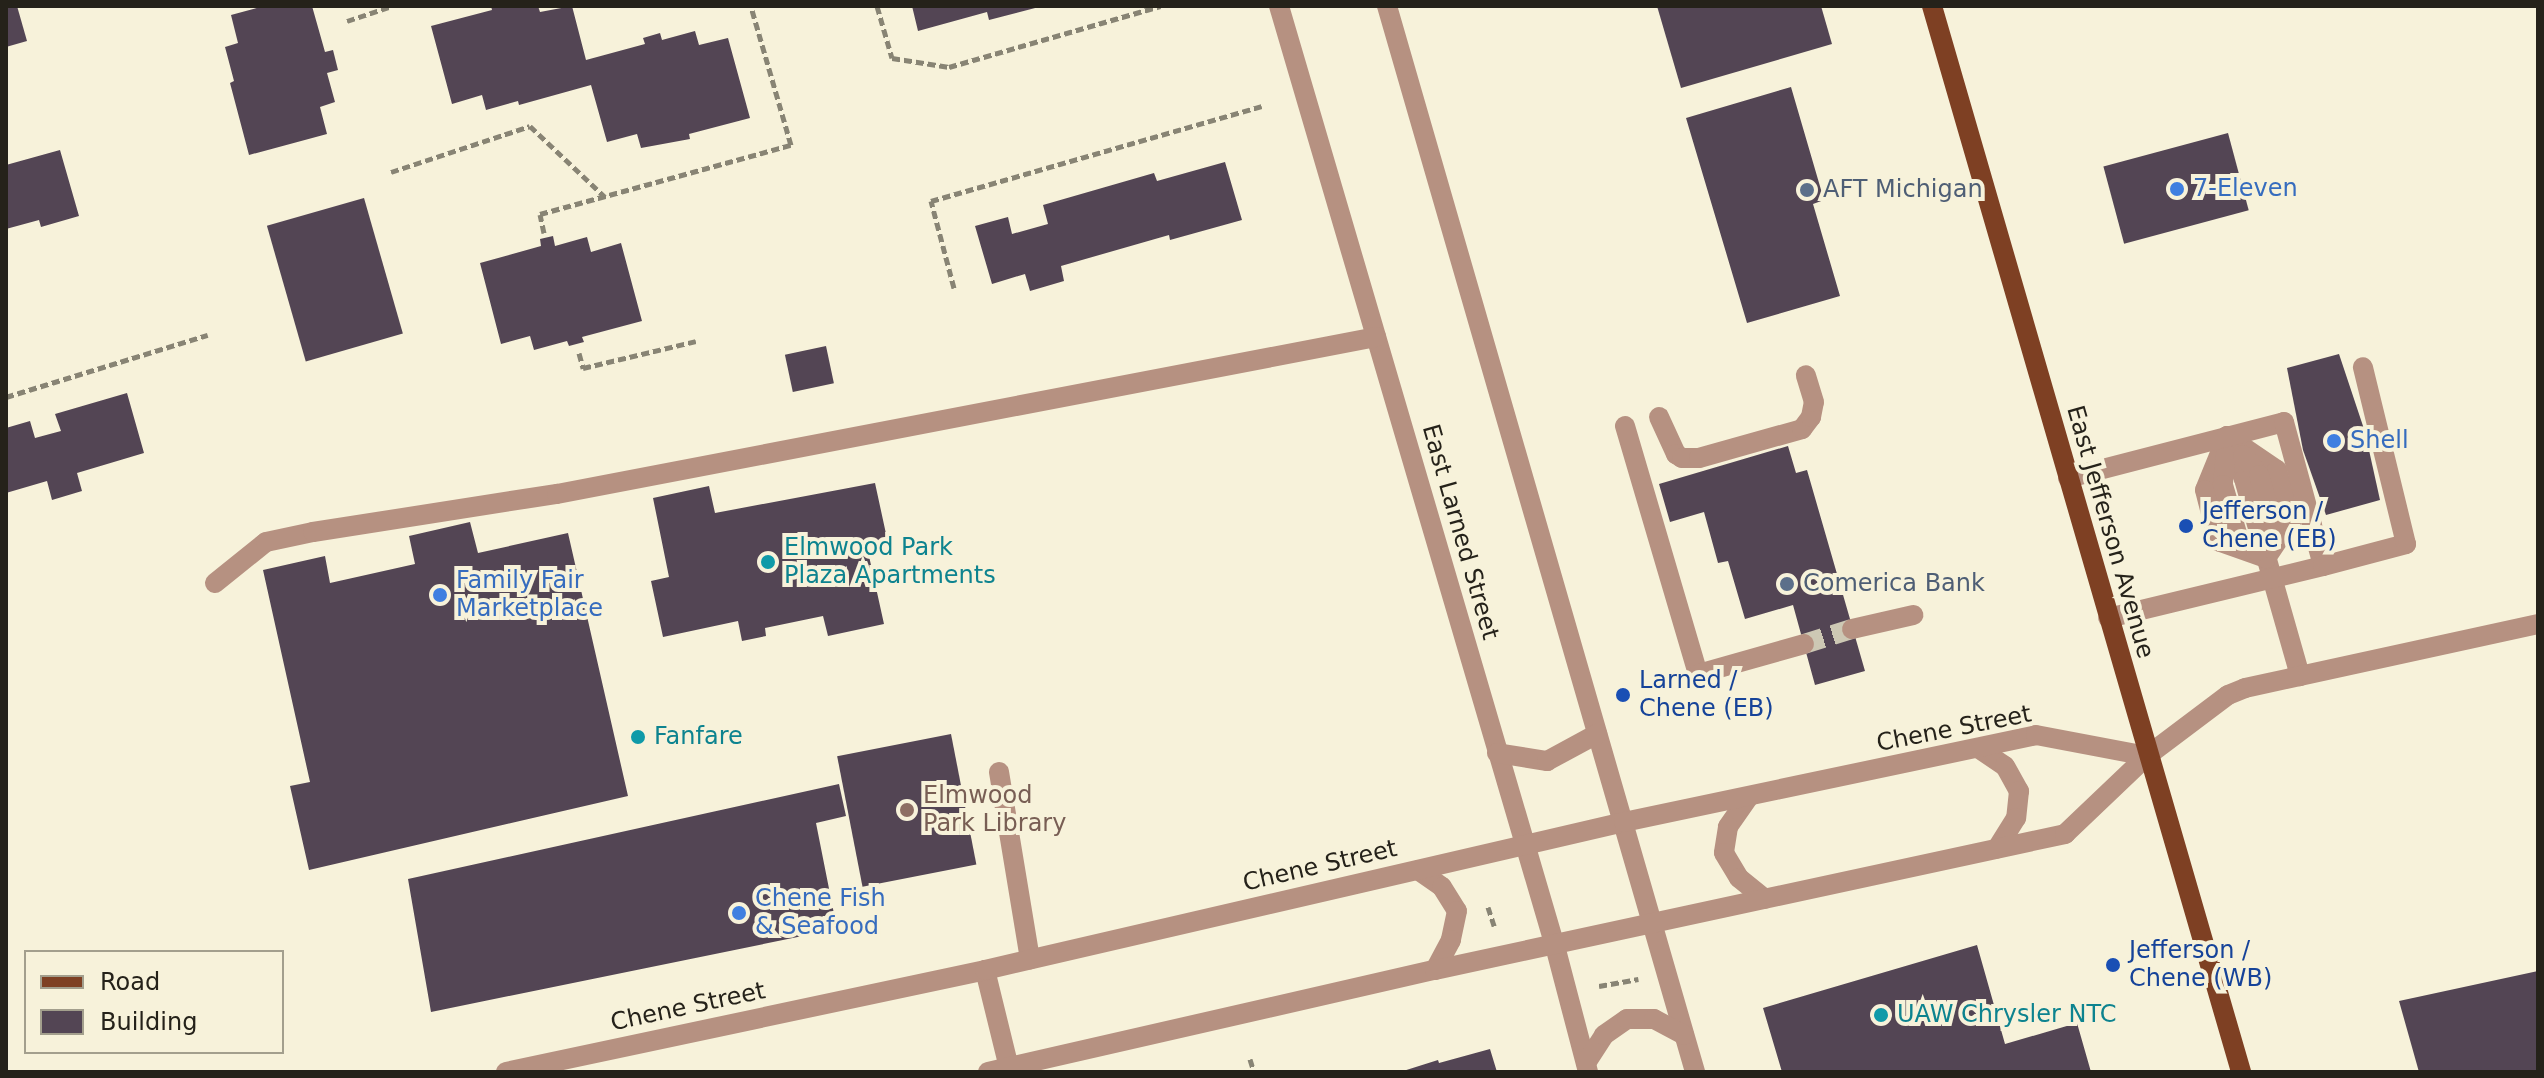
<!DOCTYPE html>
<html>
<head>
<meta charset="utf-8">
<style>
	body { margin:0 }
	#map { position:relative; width:2544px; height:1078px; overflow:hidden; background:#f7f2da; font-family:"DejaVu Sans",sans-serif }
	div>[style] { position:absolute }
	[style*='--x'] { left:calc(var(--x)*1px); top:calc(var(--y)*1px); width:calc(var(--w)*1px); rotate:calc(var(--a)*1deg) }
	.building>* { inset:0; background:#534554; transform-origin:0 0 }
	.minor-tunnel>* { height:20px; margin-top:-10px; transform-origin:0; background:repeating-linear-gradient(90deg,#cdc8b4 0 20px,transparent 0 30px) }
	.path>* { height:5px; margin-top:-2.5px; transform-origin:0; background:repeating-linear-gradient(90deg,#888474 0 8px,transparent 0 12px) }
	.minor>* { height:20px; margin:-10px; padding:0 10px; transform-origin:10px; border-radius:10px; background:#b69181 }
	.major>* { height:20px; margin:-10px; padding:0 10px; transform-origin:10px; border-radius:10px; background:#7e4023 }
	.dots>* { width:22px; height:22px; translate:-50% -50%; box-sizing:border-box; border:4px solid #f7f2da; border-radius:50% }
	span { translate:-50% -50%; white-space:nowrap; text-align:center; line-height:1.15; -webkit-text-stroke:8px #f7f2da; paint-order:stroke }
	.shop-label { font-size:24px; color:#366cbe }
	.left { translate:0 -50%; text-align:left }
	.service-label { font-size:24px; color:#4e5e75 }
	.transit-label { font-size:24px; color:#164399 }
	.street-label { font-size:24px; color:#25221a }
	.culture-label { font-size:24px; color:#0d838f }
	.education-label { font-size:24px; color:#785e54 }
	.frame { position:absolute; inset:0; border:8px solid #25221a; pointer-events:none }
	.legend { position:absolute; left:24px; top:950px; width:260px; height:104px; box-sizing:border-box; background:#f7f2da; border:2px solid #a39f8d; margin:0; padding:10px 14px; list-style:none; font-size:24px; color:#25221a }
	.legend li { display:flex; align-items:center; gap:16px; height:40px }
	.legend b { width:40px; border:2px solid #a39f8d }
</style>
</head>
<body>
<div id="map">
	<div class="building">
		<div style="clip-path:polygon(6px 6px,17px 6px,27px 41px,6px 47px)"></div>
		<div style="clip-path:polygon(264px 6px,312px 6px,325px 52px,333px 50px,338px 70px,327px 73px,335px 102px,320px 107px,327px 134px,249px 155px,230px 83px,234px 81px,225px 47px,238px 43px,231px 15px)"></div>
		<div style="clip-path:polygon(491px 6px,538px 6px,540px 12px,572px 6px,586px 60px,645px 44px,643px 38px,660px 33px,662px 40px,695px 31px,699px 45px,728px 38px,750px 118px,689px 134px,690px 139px,641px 148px,637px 134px,607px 142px,591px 85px,519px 105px,518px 101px,486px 110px,482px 95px,452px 104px,431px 26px,492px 10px)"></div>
		<div style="clip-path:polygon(912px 6px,1039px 6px,1039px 7px,989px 20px,987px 12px,918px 31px)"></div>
		<div style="clip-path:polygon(1657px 6px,1821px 6px,1832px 44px,1681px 88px)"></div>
		<div style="clip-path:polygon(1791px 87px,1824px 200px,1813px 204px,1840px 296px,1747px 323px,1686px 118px)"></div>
		<div style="left:2228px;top:133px;width:80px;height:129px;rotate:75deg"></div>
		<div style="clip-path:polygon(60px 150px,79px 216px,41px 227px,39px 220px,6px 229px,6px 165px)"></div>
		<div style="clip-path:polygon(1225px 162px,1242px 220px,1170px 240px,1169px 235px,1061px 266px,1064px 281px,1030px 291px,1025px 274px,992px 284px,975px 226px,1008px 217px,1012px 234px,1048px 224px,1043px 205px,1154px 173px,1157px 181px)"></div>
		<div style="left:364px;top:198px;width:141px;height:101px;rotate:74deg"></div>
		<div style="clip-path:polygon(553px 236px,555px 246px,587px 237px,591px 252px,621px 243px,642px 321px,582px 337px,584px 342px,569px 346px,567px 341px,534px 350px,530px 336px,501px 344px,480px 263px,541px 246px,540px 239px)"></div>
		<div style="left:826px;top:346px;width:38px;height:42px;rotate:78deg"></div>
		<div style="clip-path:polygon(2339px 354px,2365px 432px,2380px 500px,2326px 515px,2303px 450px,2287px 368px)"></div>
		<div style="clip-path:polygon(127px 393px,144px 453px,77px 473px,82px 491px,52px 500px,47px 481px,6px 493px,6px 428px,30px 421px,35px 438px,61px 431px,55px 414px)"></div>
		<div style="clip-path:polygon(1788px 446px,1796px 473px,1807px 470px,1865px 671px,1815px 685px,1793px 605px,1745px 619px,1728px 561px,1718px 563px,1704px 512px,1670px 522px,1659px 484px)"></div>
		<div style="clip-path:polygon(875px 483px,888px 543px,867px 547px,884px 624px,828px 636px,823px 616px,765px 628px,766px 636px,742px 641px,738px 621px,663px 637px,651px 581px,669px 577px,653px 498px,709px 486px,715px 513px)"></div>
		<div style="clip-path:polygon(470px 522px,478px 553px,568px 533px,628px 796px,309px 870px,290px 786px,310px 782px,263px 570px,325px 556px,330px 583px,415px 564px,409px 536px)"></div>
		<div style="left:951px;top:734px;width:133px;height:116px;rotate:79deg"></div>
		<div style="clip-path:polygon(839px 784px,846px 816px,816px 823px,837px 929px,431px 1012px,408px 879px)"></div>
		<div style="clip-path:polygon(1977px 945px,2005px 1044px,2077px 1023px,2091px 1072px,1782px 1072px,1763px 1008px)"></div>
		<div style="clip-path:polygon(2538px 971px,2538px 1072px,2419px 1072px,2399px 1001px)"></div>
		<div style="clip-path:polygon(1490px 1049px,1497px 1072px,1400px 1072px,1438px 1060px,1439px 1063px)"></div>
	</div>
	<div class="minor-tunnel">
		<div style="--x:1804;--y:644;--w:50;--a:-17.4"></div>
	</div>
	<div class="path">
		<div style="--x:877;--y:6;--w:54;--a:73.9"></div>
		<div style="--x:892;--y:58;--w:58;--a:9"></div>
		<div style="--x:949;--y:67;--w:220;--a:-16.1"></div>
		<div style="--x:347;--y:21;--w:47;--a:-18.4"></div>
		<div style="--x:391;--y:172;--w:146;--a:-18.3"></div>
		<div style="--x:530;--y:126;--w:103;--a:43.4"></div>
		<div style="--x:544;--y:233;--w:19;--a:-102"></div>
		<div style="--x:540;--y:214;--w:260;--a:-15.4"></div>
		<div style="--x:791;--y:145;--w:145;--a:-106.1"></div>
		<div style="--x:954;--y:288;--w:90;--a:-104.8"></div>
		<div style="--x:931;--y:201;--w:344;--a:-16"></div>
		<div style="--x:579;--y:353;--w:16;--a:75"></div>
		<div style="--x:583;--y:368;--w:116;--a:-13.4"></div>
		<div style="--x:6;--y:397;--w:211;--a:-17.1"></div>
		<div style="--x:1488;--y:907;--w:20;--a:72"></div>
		<div style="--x:1599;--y:986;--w:40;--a:-10"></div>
		<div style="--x:1250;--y:1059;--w:14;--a:73"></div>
	</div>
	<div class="minor">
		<div style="--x:1279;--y:6;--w:980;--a:73.64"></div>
		<div style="--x:1555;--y:946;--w:130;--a:75.3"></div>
		<div style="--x:1387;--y:6;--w:1110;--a:73.88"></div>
		<div style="--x:1659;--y:417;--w:41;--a:65.3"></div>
		<div style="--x:1676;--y:454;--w:7;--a:34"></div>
		<div style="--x:1682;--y:458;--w:17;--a:0"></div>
		<div style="--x:1699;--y:458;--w:107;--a:-15.7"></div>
		<div style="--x:1802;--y:429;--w:15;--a:-53"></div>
		<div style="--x:1811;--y:417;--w:15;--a:-79"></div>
		<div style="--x:1814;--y:402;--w:28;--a:-107"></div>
		<div style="--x:1625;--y:426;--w:259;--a:73.6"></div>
		<div style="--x:1698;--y:674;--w:110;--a:-15.8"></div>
		<div style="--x:2227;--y:436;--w:46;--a:68.4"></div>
		<div style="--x:2244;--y:479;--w:205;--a:74.1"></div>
		<div style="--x:2227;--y:436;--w:58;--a:112.2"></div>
		<div style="--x:2205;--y:490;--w:53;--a:75.7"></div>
		<div style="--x:2218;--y:541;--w:51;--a:19.5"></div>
		<div style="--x:2227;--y:436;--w:60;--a:34.2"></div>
		<div style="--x:2277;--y:470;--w:53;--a:74.6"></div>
		<div style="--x:2291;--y:521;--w:45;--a:124"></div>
		<div style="--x:2226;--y:454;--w:31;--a:96"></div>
		<div style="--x:2223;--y:485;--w:54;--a:73.9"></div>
		<div style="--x:2238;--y:537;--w:24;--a:36"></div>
		<div style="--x:2243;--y:455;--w:26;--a:51"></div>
		<div style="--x:2259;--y:475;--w:53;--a:73.6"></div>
		<div style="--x:2274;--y:526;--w:22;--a:103"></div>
		<div style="--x:2068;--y:478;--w:223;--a:-14.5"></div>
		<div style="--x:2284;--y:422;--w:149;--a:74.8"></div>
		<div style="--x:2323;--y:566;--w:221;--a:166.4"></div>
		<div style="--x:2323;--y:566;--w:86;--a:-14.8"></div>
		<div style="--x:2406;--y:544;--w:182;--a:-103.7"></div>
		<div style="--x:215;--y:583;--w:65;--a:-38.8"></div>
		<div style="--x:266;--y:542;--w:48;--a:-12"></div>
		<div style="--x:313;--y:532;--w:247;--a:-8.9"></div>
		<div style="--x:557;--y:494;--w:834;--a:-10.85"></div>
		<div style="--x:1852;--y:629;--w:63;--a:-12.9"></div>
		<div style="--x:1978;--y:748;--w:32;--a:34"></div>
		<div style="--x:2005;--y:766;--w:29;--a:61"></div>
		<div style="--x:2019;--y:791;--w:27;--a:96"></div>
		<div style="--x:2016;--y:818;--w:36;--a:122"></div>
		<div style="--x:1497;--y:753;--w:51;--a:9.1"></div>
		<div style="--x:1547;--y:761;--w:57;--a:-28.4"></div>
		<div style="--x:999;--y:772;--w:190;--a:80.6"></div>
		<div style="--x:1748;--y:798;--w:35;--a:125"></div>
		<div style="--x:1728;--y:827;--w:26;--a:99"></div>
		<div style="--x:1724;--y:853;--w:29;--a:59"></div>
		<div style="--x:1739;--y:878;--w:33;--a:39"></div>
		<div style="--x:1418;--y:870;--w:29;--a:35"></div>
		<div style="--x:1442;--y:887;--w:28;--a:58"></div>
		<div style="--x:1457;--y:911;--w:30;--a:102"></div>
		<div style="--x:1451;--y:940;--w:34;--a:118"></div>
		<div style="--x:985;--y:970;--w:101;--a:76.2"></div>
		<div style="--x:1586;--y:1063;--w:33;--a:-57"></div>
		<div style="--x:1604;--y:1035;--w:28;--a:-35"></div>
		<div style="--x:1627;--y:1019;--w:27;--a:0"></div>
		<div style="--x:1654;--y:1019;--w:34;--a:28"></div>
		<div style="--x:506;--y:1072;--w:490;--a:-12"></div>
		<div style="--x:985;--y:970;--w:656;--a:-13.04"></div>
		<div style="--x:1624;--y:822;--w:421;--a:-11.9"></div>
		<div style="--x:2036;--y:735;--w:113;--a:10.7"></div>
		<div style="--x:988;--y:1072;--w:458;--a:-12.9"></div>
		<div style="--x:1435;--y:970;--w:645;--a:-12.18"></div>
		<div style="--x:2065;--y:834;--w:113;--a:-43.6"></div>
		<div style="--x:2147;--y:756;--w:101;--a:-37"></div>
		<div style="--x:2228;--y:695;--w:18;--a:-22"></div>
		<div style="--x:2245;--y:688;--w:300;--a:-12.3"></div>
	</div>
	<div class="major">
		<div style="--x:1932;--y:6;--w:1110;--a:73.83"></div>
	</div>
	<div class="dots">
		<div style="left:2177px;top:189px;background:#3f7fe0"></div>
		<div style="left:1807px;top:190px;background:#5c6f8a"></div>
		<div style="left:2334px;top:441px;background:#3f7fe0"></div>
		<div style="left:2186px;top:526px;background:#1a4fb4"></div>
		<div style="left:768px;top:562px;background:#0f9aa8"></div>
		<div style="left:1787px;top:584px;background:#5c6f8a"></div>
		<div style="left:440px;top:595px;background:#3f7fe0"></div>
		<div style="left:1623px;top:695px;background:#1a4fb4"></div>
		<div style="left:638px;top:737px;background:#0f9aa8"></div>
		<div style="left:907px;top:810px;background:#8d6e63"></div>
		<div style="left:739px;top:913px;background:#3f7fe0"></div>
		<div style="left:2113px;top:965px;background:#1a4fb4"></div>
		<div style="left:1881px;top:1015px;background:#0f9aa8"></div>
	</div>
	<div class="shop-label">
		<span class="left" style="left:2193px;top:189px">7-Eleven</span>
		<span class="left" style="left:2350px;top:441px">Shell</span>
		<span class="left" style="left:456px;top:595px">Family Fair<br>Marketplace</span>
		<span class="left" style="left:755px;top:913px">Chene Fish<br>&amp; Seafood</span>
	</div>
	<div class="service-label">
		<span class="left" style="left:1823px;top:190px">AFT Michigan</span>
		<span class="left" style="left:1803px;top:584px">Comerica Bank</span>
	</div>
	<div class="transit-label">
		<span class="left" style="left:2202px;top:526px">Jefferson /<br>Chene (EB)</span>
		<span class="left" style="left:1639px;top:695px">Larned /<br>Chene (EB)</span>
		<span class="left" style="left:2129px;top:965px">Jefferson /<br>Chene (WB)</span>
	</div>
	<div class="street-label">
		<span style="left:1460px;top:532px;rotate:74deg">East Larned Street</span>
		<span style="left:2110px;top:532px;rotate:74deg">East Jefferson Avenue</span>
		<span style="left:1954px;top:729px;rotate:-11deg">Chene Street</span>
		<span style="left:1320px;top:866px;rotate:-13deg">Chene Street</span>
		<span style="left:688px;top:1007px;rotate:-12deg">Chene Street</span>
	</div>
	<div class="culture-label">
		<span class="left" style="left:784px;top:562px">Elmwood Park<br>Plaza Apartments</span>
		<span class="left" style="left:654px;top:737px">Fanfare</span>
		<span class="left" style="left:1897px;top:1015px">UAW Chrysler NTC</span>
	</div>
	<div class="education-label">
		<span class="left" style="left:923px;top:810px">Elmwood<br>Park Library</span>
	</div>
	<div class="frame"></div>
	<ul class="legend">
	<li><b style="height:10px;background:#7e4023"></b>Road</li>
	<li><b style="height:22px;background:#534554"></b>Building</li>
	</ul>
</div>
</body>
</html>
